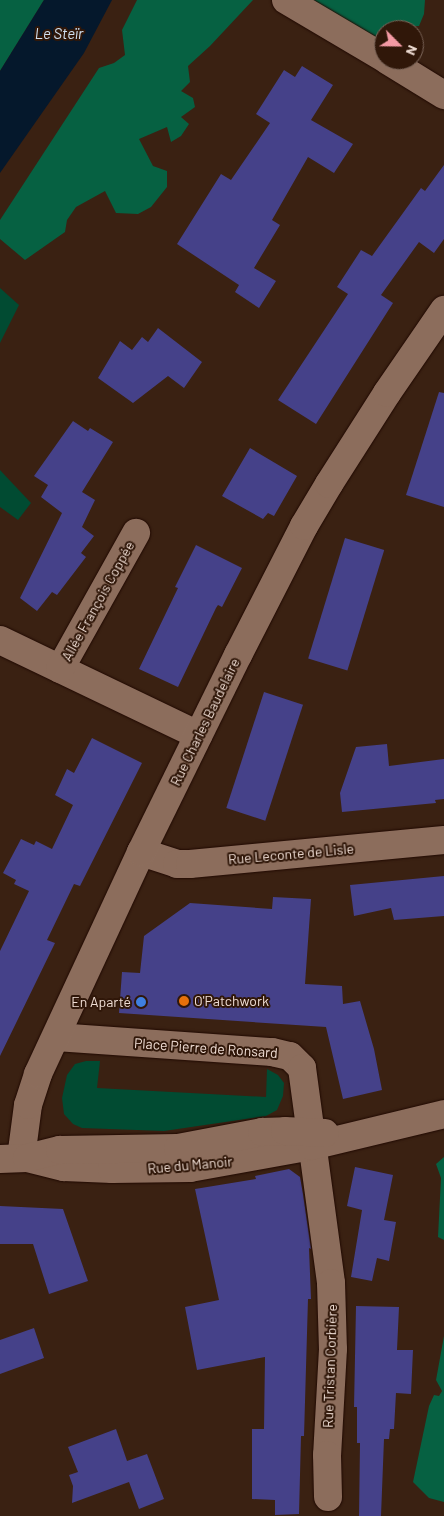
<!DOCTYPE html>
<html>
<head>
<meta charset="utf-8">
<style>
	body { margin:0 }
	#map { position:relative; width:444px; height:1516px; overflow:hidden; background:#3a2112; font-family:Barlow,sans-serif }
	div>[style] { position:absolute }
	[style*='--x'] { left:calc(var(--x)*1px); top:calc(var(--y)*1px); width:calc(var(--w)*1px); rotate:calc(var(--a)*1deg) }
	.green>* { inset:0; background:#014b32 }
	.forest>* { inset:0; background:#066142 }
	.water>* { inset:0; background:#05182c }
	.building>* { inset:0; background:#454189; transform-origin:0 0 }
	.roads { filter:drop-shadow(0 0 1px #200900) drop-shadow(0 0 1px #200900) }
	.minor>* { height:28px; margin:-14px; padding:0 14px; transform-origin:14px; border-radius:14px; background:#8c6d5c }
	.tertiary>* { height:28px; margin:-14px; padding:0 14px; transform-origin:14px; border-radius:14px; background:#8c6d5c }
	.dots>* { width:14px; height:14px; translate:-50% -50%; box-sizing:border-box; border:2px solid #301709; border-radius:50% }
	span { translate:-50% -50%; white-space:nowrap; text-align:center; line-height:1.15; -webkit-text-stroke:4px #301709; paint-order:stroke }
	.street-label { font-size:14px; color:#efddd4 }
	.poi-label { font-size:14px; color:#efddd4 }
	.left { translate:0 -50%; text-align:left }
	.right { translate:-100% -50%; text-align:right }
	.water-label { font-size:15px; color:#d0e0f1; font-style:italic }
	.north { position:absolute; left:374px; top:20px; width:50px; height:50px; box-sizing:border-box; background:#301709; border:1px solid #7c665a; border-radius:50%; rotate:113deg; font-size:14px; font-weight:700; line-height:20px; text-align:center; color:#efddd4 }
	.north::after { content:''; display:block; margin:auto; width:18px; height:22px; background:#f49aa4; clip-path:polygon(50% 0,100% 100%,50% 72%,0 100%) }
</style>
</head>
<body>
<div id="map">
	<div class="green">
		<div style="clip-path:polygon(0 288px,19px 305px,0 343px)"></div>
		<div style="clip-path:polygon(0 470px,31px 503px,18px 520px,0 507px)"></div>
		<div style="clip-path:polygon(86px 1061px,100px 1061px,97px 1088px,266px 1097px,267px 1069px,278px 1075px,284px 1083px,283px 1096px,277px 1110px,266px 1116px,164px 1131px,82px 1128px,73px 1124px,64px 1114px,62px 1098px,67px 1075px,75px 1064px)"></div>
	</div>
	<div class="forest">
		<div style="clip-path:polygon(0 0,44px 0,0 71px)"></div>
		<div style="clip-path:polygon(137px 0,253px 0,210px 46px,188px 66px,190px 82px,181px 91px,193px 98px,195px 107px,181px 117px,189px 124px,181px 136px,171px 142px,167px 127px,139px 139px,153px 166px,167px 171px,167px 187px,151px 207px,138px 214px,116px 213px,105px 191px,76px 207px,67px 220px,65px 232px,25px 260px,0 239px,0 220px,99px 68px,114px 63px,125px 55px,122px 30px)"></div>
		<div style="clip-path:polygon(310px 0,425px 0,424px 14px,419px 26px,392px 26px,389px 30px,384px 30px,384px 35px,379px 40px)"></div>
		<div style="clip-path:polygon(444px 1157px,444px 1240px,438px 1237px,441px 1178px,436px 1164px)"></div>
		<div style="clip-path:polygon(444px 1336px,444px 1502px,429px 1498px,413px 1482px,429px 1406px,434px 1395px,439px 1396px,442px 1391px,436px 1380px)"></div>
	</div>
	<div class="water">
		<div style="clip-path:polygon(44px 0,112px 0,84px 53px,0 173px,0 71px)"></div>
	</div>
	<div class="building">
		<div style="clip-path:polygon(302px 66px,333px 85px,311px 120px,353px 144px,334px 173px,308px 157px,272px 220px,280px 225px,254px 268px,276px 281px,259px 308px,235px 292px,239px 285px,177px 244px,221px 174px,231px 180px,270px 123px,256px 114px,284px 70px,295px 77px)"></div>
		<div style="clip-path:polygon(444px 165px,444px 239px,434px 253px,419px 242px,381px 295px,393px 303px,316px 424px,278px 400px,348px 294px,337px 287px,361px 250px,372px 256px,421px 188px,425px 191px)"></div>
		<div style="clip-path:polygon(158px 328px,202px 362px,184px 388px,168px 376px,133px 403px,98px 378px,120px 341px,132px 350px,142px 337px,148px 342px)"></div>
		<div style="clip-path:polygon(439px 392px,444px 393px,444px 507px,406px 495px)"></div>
		<div style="clip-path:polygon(73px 421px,88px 431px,90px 428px,113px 442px,82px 492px,95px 500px,82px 527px,94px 536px,81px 553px,86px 557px,57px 595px,52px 592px,37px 611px,20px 598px,62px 513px,41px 497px,48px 485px,34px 476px)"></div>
		<div style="clip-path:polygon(250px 448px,297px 476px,274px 516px,268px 513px,263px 519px,222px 496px)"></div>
		<div style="left:345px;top:538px;width:41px;height:126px;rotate:17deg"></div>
		<div style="clip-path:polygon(196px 545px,242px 568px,222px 607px,218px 605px,216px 608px,178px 687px,139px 669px,178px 588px,175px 587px)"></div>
		<div style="left:264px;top:692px;width:41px;height:122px;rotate:18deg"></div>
		<div style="clip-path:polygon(92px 738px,142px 763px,80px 886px,74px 884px,47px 940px,55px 943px,0 1056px,0 951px,29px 891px,14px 884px,16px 880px,3px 873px,21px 839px,34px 845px,36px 841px,52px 849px,73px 805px,55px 795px,67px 769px,74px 773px)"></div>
		<div style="clip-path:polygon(387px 744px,389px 766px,444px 759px,444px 799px,435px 800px,436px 803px,342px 812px,340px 793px,356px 747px)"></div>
		<div style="clip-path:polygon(444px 876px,444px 916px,394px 920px,391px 908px,354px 916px,350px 885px)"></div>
		<div style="clip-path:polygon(273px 897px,311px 899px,305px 984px,342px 986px,343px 1004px,360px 1001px,374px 1049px,382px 1090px,343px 1099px,326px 1027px,119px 1013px,122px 972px,140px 973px,144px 936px,190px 903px,272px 909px)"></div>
		<div style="clip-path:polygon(355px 1167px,393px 1175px,384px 1220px,396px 1222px,389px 1261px,377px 1258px,372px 1281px,351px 1277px,362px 1210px,347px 1206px)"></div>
		<div style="clip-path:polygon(289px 1169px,300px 1177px,303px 1194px,311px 1249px,309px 1248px,311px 1299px,308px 1299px,304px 1436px,301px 1436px,299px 1514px,275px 1515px,275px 1500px,252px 1499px,252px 1429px,264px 1429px,265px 1357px,197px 1370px,185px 1307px,219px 1300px,195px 1189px,256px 1179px,255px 1176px)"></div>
		<div style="clip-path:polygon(0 1206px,63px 1209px,88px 1281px,49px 1294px,33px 1244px,0 1244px)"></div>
		<div style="clip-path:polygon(356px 1306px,399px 1307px,397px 1350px,413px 1350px,411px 1394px,396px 1393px,394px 1429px,390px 1429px,389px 1439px,384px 1439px,381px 1516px,359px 1516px,360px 1443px,357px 1443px,357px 1407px,354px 1407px)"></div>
		<div style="clip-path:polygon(34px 1328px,44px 1358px,0 1374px,0 1340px)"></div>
		<div style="clip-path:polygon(116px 1429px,127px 1461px,147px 1454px,164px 1499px,139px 1509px,129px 1482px,72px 1503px,73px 1486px,69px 1475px,78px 1472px,68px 1447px)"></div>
	</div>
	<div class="roads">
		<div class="minor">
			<div style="--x:286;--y:0;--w:114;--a:30.6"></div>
			<div style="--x:387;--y:60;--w:67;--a:31.6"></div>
			<div style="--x:0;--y:640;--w:220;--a:25.6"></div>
			<div style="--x:60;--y:669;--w:156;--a:-60.8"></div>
			<div style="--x:141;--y:852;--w:38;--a:18"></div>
			<div style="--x:177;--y:864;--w:13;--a:0"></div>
			<div style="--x:190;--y:864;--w:255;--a:-5.4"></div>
			<div style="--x:56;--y:1037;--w:217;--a:4"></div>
			<div style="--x:272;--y:1052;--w:18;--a:13"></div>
			<div style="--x:290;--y:1056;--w:17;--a:45"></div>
			<div style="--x:302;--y:1068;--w:217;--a:82.3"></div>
			<div style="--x:331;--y:1283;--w:66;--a:88.3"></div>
			<div style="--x:333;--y:1349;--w:106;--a:93.2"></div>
			<div style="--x:327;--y:1455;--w:42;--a:88.6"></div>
			<div style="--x:21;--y:1158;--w:53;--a:-82.5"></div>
			<div style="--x:28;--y:1105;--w:33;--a:-72"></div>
			<div style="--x:38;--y:1074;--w:245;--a:-65.1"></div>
			<div style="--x:141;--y:852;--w:220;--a:-63.8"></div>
			<div style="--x:238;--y:655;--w:145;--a:-62.9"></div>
			<div style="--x:304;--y:526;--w:49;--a:-59.2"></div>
			<div style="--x:329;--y:484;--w:108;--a:-57.5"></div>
			<div style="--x:387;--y:393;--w:101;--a:-55.5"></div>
		</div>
		<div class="tertiary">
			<div style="--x:27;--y:1158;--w:38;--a:14"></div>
			<div style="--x:64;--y:1167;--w:48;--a:2.4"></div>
			<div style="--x:112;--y:1169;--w:78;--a:-0.7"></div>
			<div style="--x:190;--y:1168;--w:124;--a:-10.2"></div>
			<div style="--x:312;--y:1146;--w:136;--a:-13.6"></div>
			<div style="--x:0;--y:1159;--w:27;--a:-2"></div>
			<div style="--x:27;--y:1158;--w:34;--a:-14"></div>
			<div style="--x:60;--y:1150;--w:118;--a:-1"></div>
			<div style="--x:178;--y:1148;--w:86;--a:-10.8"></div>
			<div style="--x:262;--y:1132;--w:23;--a:-2"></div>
			<div style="--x:285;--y:1131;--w:40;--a:2.9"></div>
		</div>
	</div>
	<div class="dots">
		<div style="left:184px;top:1001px;background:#e8710a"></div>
		<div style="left:141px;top:1002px;background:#3f7fe0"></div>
	</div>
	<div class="street-label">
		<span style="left:98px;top:601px;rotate:-61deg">Allée François Coppée</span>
		<span style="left:205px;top:722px;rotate:-64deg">Rue Charles Baudelaire</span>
		<span style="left:291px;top:854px;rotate:-5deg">Rue Leconte de Lisle</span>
		<span style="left:206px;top:1048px;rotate:4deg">Place Pierre de Ronsard</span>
		<span style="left:190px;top:1165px;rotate:-5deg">Rue du Manoir</span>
		<span style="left:330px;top:1366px;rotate:-88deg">Rue Tristan Corbière</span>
	</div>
	<div class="poi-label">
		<span class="left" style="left:194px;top:1001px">O'Patchwork</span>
		<span class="right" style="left:131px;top:1002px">En Aparté</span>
	</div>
	<div class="water-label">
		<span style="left:59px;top:34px">Le Steïr</span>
	</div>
	<div class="north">N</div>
</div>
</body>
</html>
